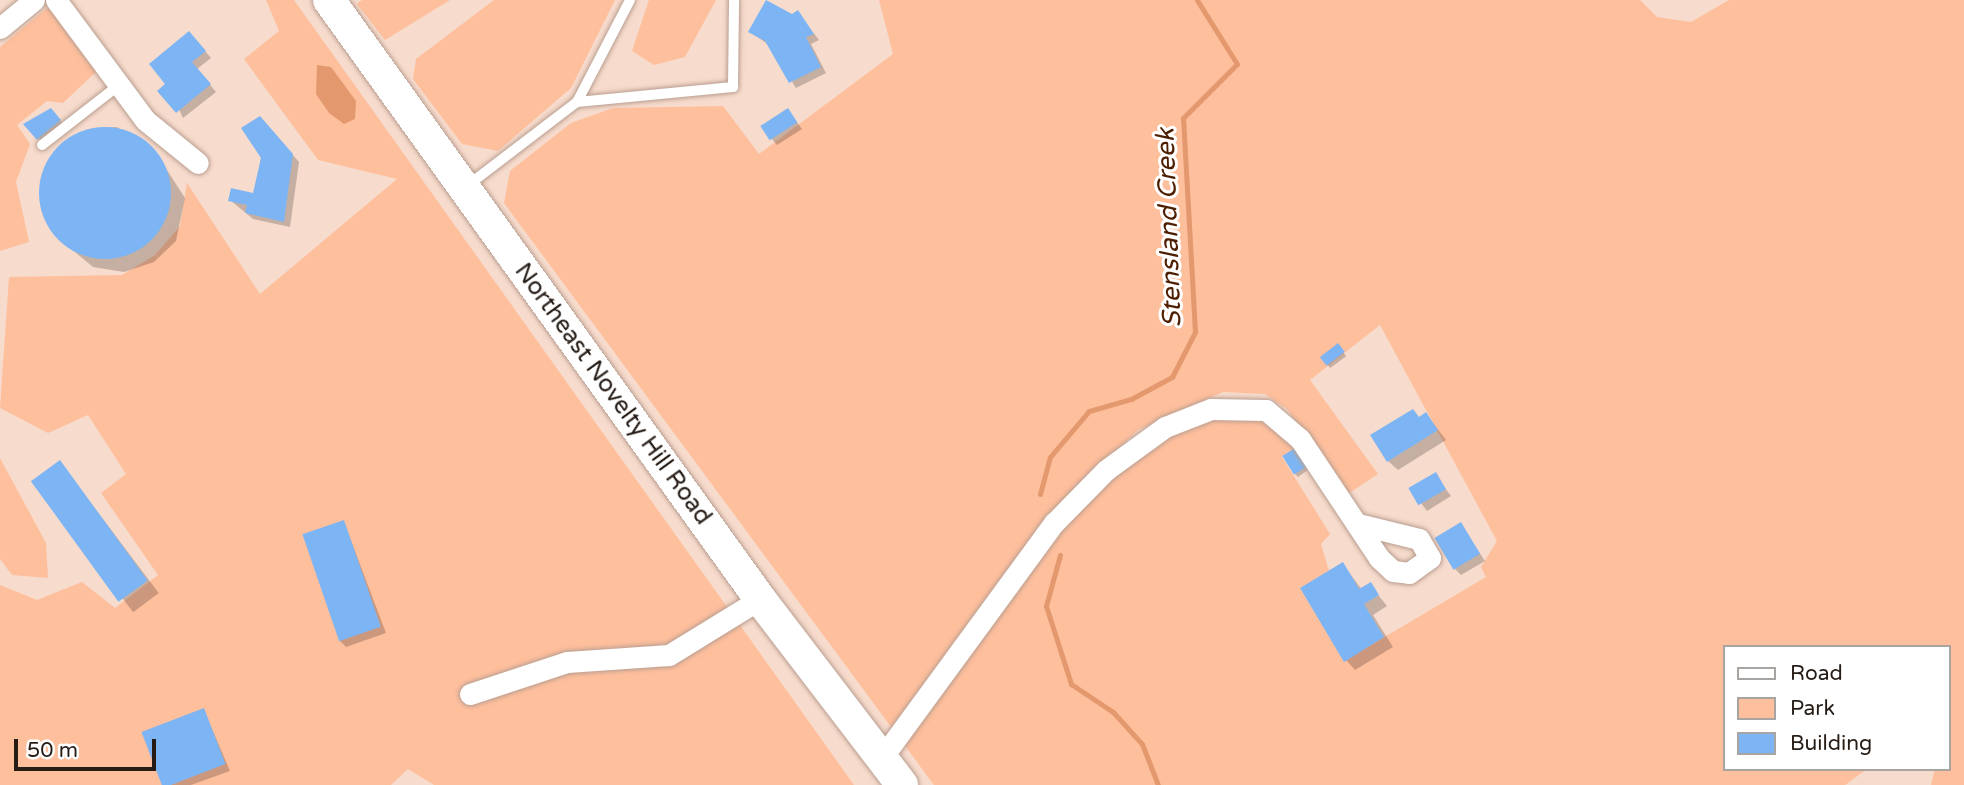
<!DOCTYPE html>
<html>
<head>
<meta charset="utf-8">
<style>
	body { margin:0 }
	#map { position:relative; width:1964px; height:785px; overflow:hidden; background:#f7dbcc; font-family:"Varela Round",sans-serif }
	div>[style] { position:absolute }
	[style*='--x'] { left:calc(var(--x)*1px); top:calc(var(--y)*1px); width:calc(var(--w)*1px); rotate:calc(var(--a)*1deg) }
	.green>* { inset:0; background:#febf9d }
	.water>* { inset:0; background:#e4986d }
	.shadow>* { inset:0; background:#0003; transform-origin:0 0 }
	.stream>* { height:5px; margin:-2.5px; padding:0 2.5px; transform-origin:2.5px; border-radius:2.5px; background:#e4986d }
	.building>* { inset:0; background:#7db5f4; transform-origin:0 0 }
	.round { border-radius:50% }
	.roads { filter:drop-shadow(0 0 2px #b99e90) drop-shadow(0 0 2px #b99e90) }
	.service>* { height:10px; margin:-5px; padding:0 5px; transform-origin:5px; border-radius:5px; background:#fff }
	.minor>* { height:21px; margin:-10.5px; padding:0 10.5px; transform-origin:10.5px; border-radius:10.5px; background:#fff }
	.secondary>* { height:32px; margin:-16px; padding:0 16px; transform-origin:16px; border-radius:16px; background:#fff }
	span { translate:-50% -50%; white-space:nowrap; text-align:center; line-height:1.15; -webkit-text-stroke:6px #fff; paint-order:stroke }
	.street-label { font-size:24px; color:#261c16 }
	.water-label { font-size:26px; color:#4d1e00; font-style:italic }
	.legend { position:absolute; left:1723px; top:645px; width:228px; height:126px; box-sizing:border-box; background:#fff; border:2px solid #a8a4a2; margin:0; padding:9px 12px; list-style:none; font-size:21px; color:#261c16 }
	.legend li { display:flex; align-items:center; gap:14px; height:35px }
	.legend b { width:35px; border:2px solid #a8a4a2 }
	.scale { position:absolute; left:14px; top:739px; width:142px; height:32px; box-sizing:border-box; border:4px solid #261c16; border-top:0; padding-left:9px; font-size:21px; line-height:24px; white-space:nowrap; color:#261c16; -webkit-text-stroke:5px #fff; paint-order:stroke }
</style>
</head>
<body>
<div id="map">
	<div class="green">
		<div style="clip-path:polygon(266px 0,294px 0,854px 785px,434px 785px,408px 769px,391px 785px,0 785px,0 585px,37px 600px,82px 582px,115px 608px,158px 575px,101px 493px,126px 474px,88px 415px,48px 433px,0 408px,9px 277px,122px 275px,155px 255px,180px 226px,187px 183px,260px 294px,397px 179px,318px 160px,244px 59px,279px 31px)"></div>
		<div style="clip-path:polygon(362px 0,450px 0,385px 40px,357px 4px)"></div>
		<div style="clip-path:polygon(494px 0,615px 0,571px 88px,498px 151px,462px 144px,413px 79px,416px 59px)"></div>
		<div style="clip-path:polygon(649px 0,716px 0,685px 57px,654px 65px,632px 51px)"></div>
		<div style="clip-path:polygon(evenodd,879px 0,1640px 0,1657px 17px,1691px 22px,1729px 0,1964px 0,1964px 785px,1931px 785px,1935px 769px,1948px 769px,1948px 647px,1724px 647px,1724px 769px,1867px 769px,1845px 785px,934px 785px,504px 203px,510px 171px,571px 123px,613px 108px,723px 106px,759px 154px,893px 54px,879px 0,1380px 325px,1497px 541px,1481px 567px,1486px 577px,1344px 661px,1300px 588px,1329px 571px,1321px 544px,1330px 534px,1282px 457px,1295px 448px,1262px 420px,1232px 411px,1186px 426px,1066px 498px,1138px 430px,1223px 392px,1265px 394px,1287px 409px,1348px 494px,1378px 474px,1310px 380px,1380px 325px)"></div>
		<div style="clip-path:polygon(53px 3px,99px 69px,63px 103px,47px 101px,17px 125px,30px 144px,16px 182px,29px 242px,0 251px,0 47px)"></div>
		<div style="clip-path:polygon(0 458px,46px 543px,48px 578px,12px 575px,0 559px)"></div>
	</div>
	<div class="water">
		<div style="clip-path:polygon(317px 65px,331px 67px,356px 101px,355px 119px,344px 124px,329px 113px,316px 94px)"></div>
	</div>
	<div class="shadow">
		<div style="clip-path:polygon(798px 13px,819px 40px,811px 44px,826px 73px,796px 88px,769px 45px,750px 32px)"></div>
		<div style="clip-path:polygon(195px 39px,211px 58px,197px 69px,216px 92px,183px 118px,168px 85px)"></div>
		<div style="clip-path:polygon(50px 110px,66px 127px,44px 145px,26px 124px)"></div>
		<div style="clip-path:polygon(788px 110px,802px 129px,777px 145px,771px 138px)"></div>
		<div style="clip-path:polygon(266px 125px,299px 162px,290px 227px,253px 219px,230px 200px,255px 195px)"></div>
		<div style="clip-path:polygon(117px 127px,156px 153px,185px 198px,176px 241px,154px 262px,124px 272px,93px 267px,58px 238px,42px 212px,40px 182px,51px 156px,93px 129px)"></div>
		<div style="left:1338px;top:345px;width:14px;height:20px;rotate:54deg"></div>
		<div style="clip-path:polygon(1426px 414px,1446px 440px,1398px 470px,1388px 461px)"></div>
		<div style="clip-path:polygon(1298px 453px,1308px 470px,1298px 477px,1295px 474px)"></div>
		<div style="left:60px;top:462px;width:164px;height:32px;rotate:53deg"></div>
		<div style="clip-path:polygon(1435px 475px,1451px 496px,1427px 511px,1411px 490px)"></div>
		<div style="clip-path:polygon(344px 522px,386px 633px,346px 647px,339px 640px)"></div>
		<div style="clip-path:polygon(1461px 525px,1485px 561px,1461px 575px,1455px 569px)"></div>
		<div style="clip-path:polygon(1343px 564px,1362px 590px,1370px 585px,1387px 606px,1373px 615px,1393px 647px,1355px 670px,1346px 660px)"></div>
		<div style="clip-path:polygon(204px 710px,230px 771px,191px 785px,163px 785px,144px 732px)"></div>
	</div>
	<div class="stream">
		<div style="--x:1040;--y:494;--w:38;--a:-75"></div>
		<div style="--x:1050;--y:457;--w:60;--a:-49.7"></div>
		<div style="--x:1089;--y:411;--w:44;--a:-15.9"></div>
		<div style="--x:1131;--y:399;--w:47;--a:-28.2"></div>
		<div style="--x:1172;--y:377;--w:51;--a:-62.9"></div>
		<div style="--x:1195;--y:332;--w:214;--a:-93.2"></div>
		<div style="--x:1183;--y:118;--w:76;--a:-45"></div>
		<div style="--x:1237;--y:64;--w:75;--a:-122"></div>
		<div style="--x:1060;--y:555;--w:53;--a:105.4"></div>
		<div style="--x:1046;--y:606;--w:82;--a:72.2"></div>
		<div style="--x:1071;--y:684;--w:50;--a:33.7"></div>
		<div style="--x:1113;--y:712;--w:43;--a:47.8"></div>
		<div style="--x:1142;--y:744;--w:44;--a:68.7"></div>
	</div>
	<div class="building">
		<div style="clip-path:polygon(766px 0,792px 14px,798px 10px,814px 34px,806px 37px,821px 67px,789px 83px,765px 41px,748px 32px)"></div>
		<div style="clip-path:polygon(189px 31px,206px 51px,192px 62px,211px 84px,176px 113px,157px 91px,165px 84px,149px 64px)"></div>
		<div style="clip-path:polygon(51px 108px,61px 120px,37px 140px,23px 124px)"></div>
		<div style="left:788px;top:108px;width:17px;height:33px;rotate:57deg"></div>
		<div style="clip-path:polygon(260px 116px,293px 154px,284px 222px,245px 213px,247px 205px,228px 201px,231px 188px,253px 193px,261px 158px,241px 128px)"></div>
		<div class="round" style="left:39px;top:127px;width:132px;height:132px"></div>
		<div style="left:1338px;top:343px;width:11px;height:23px;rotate:52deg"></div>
		<div style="clip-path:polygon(1413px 409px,1419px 417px,1426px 412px,1438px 430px,1387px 462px,1370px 435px)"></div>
		<div style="left:1295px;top:448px;width:22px;height:15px;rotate:58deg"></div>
		<div style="left:60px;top:460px;width:149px;height:36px;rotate:54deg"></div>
		<div style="left:1436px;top:472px;width:20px;height:32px;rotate:60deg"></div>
		<div style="left:344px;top:520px;width:113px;height:44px;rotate:71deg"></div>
		<div style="left:1461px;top:522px;width:37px;height:31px;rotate:59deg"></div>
		<div style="clip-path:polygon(1343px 562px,1359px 589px,1371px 582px,1379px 595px,1364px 604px,1384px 637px,1344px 662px,1300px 588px)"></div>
		<div style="left:204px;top:708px;width:60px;height:67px;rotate:69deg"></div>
	</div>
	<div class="roads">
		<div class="service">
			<div style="--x:577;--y:102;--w:157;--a:-5.5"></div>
			<div style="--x:733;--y:87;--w:87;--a:-89.3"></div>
			<div style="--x:42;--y:145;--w:98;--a:-37.9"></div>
			<div style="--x:467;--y:186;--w:138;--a:-37.4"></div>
			<div style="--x:577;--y:102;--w:115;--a:-62.5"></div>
		</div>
		<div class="minor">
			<div style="--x:56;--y:0;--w:149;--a:53.4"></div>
			<div style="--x:145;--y:120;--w:68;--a:39.1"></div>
			<div style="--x:0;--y:28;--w:44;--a:-39.5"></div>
			<div style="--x:470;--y:694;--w:102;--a:-18.3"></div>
			<div style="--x:567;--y:662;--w:102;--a:-3.9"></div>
			<div style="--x:669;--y:655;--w:107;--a:-31.6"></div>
			<div style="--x:881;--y:759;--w:293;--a:-53.8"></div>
			<div style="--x:1054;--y:523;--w:74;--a:-45.5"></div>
			<div style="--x:1106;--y:470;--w:73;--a:-36.1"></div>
			<div style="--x:1165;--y:427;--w:49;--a:-21.4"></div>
			<div style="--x:1211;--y:409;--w:55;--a:1"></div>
			<div style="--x:1266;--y:410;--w:45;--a:40.5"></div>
			<div style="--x:1300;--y:439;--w:143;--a:56.4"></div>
			<div style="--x:1379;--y:558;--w:19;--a:43"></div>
			<div style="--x:1393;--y:571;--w:16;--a:7"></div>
			<div style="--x:1409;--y:573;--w:26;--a:-36"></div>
			<div style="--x:1430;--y:558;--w:22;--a:-120"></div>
			<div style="--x:1419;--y:539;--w:63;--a:-166.2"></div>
		</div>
		<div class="secondary">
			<div style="--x:329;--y:0;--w:738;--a:54.26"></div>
			<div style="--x:760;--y:599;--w:234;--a:52.6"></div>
		</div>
	</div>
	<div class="street-label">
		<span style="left:613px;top:394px;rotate:54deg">Northeast Novelty Hill Road</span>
	</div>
	<div class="water-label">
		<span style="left:1169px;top:228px;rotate:-92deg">Stensland Creek</span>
	</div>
	<ul class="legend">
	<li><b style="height:9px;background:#fff"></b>Road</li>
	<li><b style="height:19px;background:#febf9d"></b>Park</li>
	<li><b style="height:19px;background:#7db5f4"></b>Building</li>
	</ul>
	<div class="scale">50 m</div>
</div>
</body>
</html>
